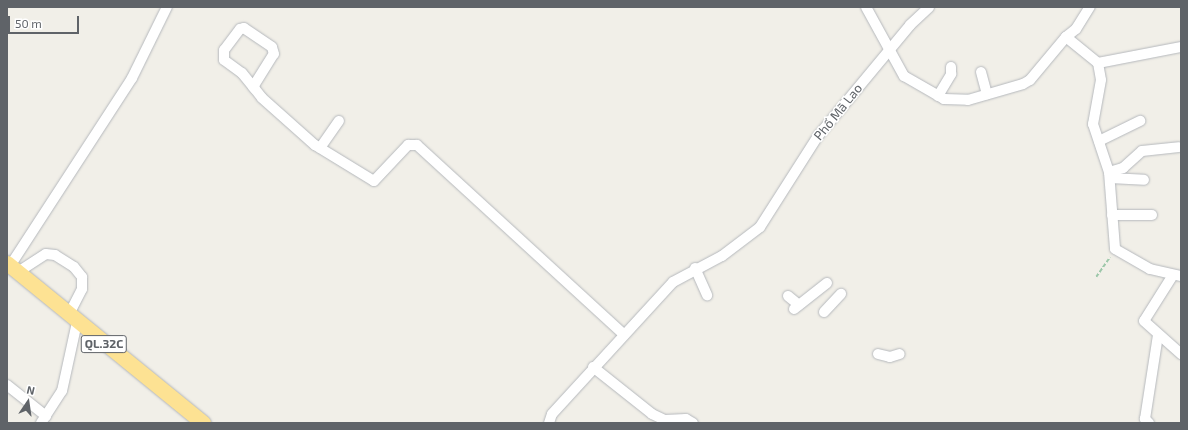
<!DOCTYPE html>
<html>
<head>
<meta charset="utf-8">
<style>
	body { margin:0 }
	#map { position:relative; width:1188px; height:430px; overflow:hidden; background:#f1efe8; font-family:"Exo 2",sans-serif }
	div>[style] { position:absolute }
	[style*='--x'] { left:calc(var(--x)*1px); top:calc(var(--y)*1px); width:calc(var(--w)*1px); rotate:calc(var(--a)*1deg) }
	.path>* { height:1.5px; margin-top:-0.75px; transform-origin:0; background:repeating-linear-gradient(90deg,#9cc7a9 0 4px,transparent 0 6px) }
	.roads { filter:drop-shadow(0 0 1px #b5b8bc) drop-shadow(0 0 1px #b5b8bc) }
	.minor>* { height:10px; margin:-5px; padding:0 5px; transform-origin:5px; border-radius:5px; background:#fff }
	.highway>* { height:15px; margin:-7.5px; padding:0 7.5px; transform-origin:7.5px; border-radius:7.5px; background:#fde293 }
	span { translate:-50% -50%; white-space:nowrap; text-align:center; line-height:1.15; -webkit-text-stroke:3px #fff; paint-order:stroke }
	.shield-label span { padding:1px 3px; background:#fff; border:1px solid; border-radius:3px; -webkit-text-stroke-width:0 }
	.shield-label { font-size:12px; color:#5f6368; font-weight:700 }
	.street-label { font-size:13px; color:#5f6368 }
	.frame { position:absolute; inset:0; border:8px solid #5f6368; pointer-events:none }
	.north { position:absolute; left:8px; top:382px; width:40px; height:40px; -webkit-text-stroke:3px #fff; paint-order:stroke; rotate:13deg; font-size:11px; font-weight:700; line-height:16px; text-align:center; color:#5f6368 }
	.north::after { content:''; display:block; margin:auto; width:14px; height:18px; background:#5f6368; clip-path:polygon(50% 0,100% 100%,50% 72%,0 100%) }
	.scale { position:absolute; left:8px; top:16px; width:71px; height:18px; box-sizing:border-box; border:2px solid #5f6368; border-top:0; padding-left:5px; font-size:12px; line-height:14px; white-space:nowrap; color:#5f6368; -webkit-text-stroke:3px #fff; paint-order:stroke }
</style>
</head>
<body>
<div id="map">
	<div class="path">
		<div style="--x:1096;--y:277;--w:24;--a:-55"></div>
	</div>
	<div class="roads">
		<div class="minor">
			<div style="--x:866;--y:7;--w:79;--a:61.2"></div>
			<div style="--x:904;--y:76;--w:46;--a:29.9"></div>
			<div style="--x:944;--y:99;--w:24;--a:2"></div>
			<div style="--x:968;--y:100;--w:57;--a:-16.2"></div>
			<div style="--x:1023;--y:84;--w:8;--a:-30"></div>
			<div style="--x:1030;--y:80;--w:56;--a:-50.1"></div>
			<div style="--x:1066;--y:37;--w:41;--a:39.1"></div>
			<div style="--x:1098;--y:63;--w:17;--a:80"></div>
			<div style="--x:1101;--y:80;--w:45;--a:100.3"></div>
			<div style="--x:1093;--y:124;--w:51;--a:71.6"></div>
			<div style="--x:1109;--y:172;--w:77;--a:85.5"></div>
			<div style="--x:1115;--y:249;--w:40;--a:29.7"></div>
			<div style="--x:1150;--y:269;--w:32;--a:13"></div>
			<div style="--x:1066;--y:37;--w:13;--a:-39"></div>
			<div style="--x:1076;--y:29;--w:26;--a:-58"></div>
			<div style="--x:1098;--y:63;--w:85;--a:-10.9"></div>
			<div style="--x:981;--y:72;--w:23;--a:75"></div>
			<div style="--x:253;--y:87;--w:39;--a:-58"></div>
			<div style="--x:274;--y:54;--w:7;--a:-106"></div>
			<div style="--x:272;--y:47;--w:34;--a:-146"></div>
			<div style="--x:244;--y:28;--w:4;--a:166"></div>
			<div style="--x:240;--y:29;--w:26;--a:127"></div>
			<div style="--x:224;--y:50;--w:10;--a:90"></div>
			<div style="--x:224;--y:60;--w:22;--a:36"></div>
			<div style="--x:242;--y:73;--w:21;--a:51"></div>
			<div style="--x:255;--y:89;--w:11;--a:52"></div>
			<div style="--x:262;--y:98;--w:71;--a:41.6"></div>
			<div style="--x:315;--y:145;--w:69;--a:31.4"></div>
			<div style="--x:374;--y:181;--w:50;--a:-46.6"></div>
			<div style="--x:408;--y:145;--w:9;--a:0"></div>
			<div style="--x:417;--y:145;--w:280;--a:42.5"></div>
			<div style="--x:938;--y:96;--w:26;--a:-59"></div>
			<div style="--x:951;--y:74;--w:7;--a:-90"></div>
			<div style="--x:1099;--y:141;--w:46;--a:-26"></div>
			<div style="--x:320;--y:148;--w:33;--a:-55"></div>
			<div style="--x:1109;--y:172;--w:15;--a:-16"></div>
			<div style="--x:1123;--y:168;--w:25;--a:-42"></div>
			<div style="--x:1142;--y:151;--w:37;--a:-6"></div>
			<div style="--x:1110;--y:178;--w:34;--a:3"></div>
			<div style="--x:1112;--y:215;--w:40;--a:0"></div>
			<div style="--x:10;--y:266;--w:224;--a:-57"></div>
			<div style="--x:132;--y:78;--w:79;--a:-63.8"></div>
			<div style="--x:695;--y:268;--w:30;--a:66"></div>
			<div style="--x:18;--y:272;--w:33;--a:-33"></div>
			<div style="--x:46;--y:254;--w:9;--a:6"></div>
			<div style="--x:55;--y:255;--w:22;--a:32"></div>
			<div style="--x:74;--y:267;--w:13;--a:51"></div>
			<div style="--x:82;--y:277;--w:12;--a:90"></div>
			<div style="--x:82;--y:289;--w:29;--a:117"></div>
			<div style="--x:1173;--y:275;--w:54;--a:122.2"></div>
			<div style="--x:1144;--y:321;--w:50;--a:41.7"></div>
			<div style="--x:788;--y:296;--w:14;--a:39"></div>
			<div style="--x:794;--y:309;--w:42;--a:-38.2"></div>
			<div style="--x:824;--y:312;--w:25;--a:-47"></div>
			<div style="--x:878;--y:354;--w:12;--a:14"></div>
			<div style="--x:890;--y:357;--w:10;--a:-17"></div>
			<div style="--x:593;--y:367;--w:75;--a:38.5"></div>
			<div style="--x:652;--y:414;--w:14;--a:25"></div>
			<div style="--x:665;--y:420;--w:21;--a:-3"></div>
			<div style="--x:686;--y:419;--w:8;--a:30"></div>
			<div style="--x:7;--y:385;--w:50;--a:38.5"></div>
			<div style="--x:41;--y:423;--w:38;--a:-57"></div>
			<div style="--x:62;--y:391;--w:71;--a:-77.7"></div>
			<div style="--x:549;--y:423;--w:9;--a:-72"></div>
			<div style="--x:552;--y:414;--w:179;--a:-47.5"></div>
			<div style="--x:673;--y:282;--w:55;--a:-28"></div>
			<div style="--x:722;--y:256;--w:48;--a:-37.3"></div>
			<div style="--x:760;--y:227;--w:108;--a:-57.5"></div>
			<div style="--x:818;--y:136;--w:144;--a:-50.3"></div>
			<div style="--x:910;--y:25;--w:26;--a:-43"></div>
			<div style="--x:1149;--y:423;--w:6;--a:-135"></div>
			<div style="--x:1145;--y:419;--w:85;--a:-81.2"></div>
		</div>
		<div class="highway">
			<div style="--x:7;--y:263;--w:253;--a:39.2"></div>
		</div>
	</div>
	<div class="shield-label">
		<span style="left:104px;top:344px">QL.32C</span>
	</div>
	<div class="street-label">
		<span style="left:838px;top:112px;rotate:-51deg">Phố Mã Lao</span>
	</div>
	<div class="frame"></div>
	<div class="north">N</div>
	<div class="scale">50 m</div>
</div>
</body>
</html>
